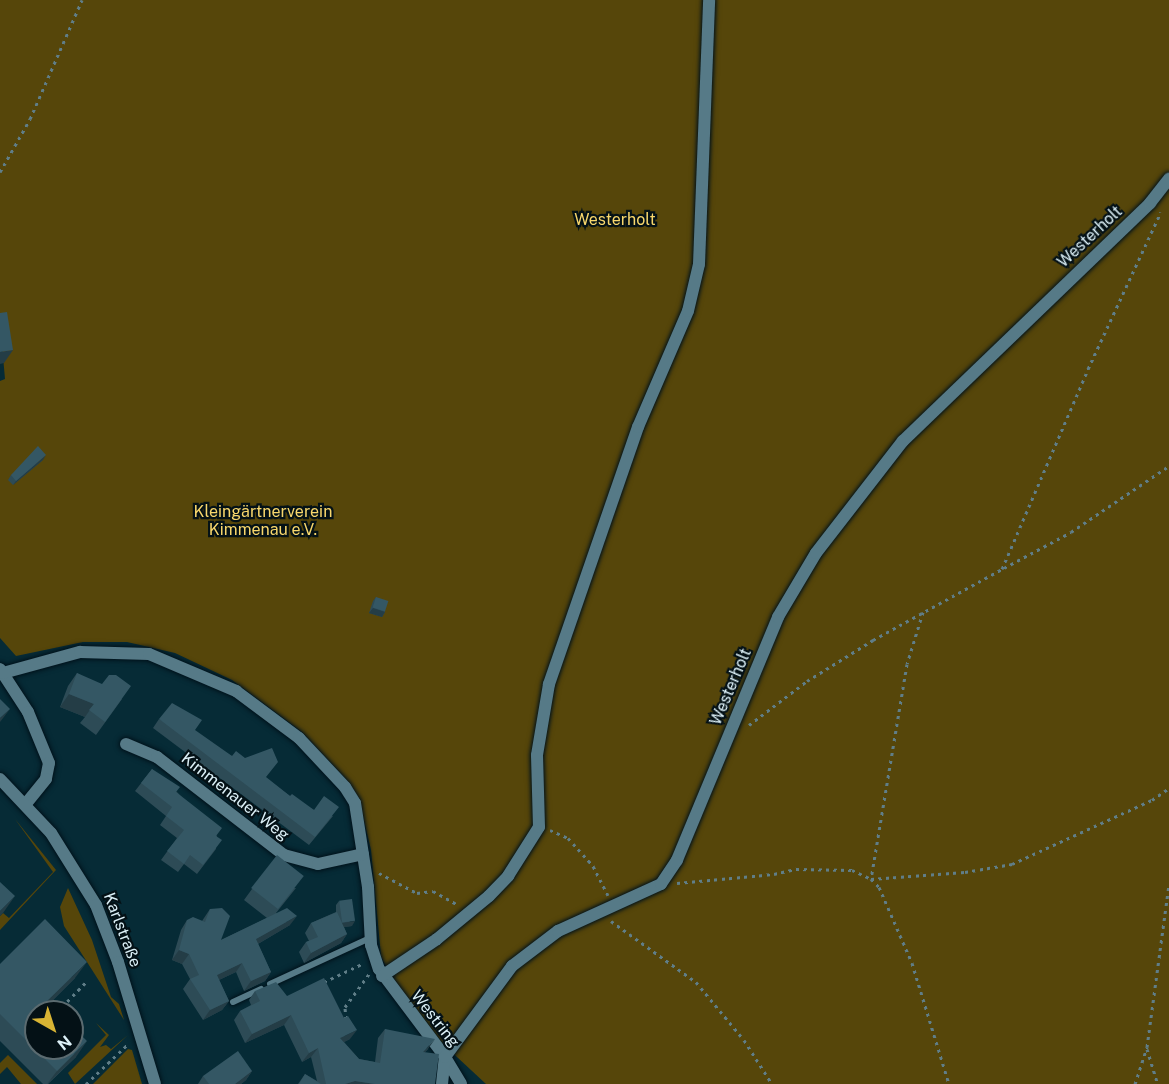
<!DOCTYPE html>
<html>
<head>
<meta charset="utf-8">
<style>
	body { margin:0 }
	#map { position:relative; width:1169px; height:1084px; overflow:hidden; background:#062b36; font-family:"Public Sans",sans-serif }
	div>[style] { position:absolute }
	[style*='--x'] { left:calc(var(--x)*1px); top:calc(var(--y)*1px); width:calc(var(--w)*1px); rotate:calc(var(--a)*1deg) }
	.green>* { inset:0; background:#56460a }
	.path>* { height:3px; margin-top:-1.5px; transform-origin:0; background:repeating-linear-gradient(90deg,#607e88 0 3px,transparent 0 7.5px) }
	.roads { filter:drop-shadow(0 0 2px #00121b) drop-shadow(0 0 2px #00121b) }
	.service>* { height:6px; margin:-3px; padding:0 3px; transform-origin:3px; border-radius:3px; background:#567a87 }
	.minor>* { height:12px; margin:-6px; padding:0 6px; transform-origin:6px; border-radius:6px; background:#567a87 }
	.wall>* { inset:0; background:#2d4b56 }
	.shaded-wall>* { inset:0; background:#243d46 }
	.building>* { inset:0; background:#345764; transform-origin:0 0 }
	span { translate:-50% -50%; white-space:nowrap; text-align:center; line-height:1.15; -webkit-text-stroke:4.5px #041116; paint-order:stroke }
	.park-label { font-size:16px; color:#f8d76c }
	.street-label { font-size:16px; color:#ddf1f8 }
	.north { position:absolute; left:24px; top:1000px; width:60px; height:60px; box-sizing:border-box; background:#041116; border:2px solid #5b6b70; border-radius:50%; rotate:141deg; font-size:16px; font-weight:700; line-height:24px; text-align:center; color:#ddf1f8 }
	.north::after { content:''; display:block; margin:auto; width:21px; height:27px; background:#d8b434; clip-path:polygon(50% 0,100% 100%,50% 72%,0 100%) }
</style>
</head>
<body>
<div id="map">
	<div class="green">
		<div style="clip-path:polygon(0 0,1169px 0,1169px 1084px,486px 1084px,443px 1044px,393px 982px,381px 956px,371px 850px,359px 799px,345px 778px,302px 732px,232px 680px,175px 653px,127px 642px,83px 642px,16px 656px,0 638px,0 381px,5px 379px,0 323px)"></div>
		<div style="clip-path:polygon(15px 819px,56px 870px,0 930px,0 916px,3px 913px,9px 918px,53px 872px)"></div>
		<div style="clip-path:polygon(68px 888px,92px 940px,111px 997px,119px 1004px,124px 1020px,64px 926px,60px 907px)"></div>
		<div style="clip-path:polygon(96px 1023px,109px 1035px,100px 1047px,106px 1045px,111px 1049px,128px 1035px,75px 1084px,68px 1073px,106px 1035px)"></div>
		<div style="clip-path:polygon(128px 1049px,132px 1050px,142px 1084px,93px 1084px)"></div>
		<div style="clip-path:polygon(8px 1055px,37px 1084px,21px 1084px,7px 1067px,0 1074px,0 1063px)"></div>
	</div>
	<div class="path">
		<div style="--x:0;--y:172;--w:61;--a:-60.5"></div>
		<div style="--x:30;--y:119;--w:130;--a:-66.4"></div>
		<div style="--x:1004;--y:568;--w:76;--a:-28.2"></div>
		<div style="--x:1071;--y:532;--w:118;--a:-34"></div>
		<div style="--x:923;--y:612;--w:54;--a:107.1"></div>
		<div style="--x:907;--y:664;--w:218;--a:99.5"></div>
		<div style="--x:871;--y:879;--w:11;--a:45"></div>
		<div style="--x:879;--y:887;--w:83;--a:66.5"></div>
		<div style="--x:912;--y:963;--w:127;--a:73"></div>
		<div style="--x:749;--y:725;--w:73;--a:-37.2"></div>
		<div style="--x:807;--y:681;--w:78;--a:-31.8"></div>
		<div style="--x:873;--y:640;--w:147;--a:-28.8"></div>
		<div style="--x:1002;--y:569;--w:218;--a:-66.7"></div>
		<div style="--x:1088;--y:369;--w:173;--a:-65.1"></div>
		<div style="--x:550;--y:830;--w:20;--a:24"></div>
		<div style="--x:568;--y:838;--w:38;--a:48"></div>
		<div style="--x:593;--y:866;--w:33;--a:63"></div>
		<div style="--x:379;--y:873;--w:43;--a:27.8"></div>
		<div style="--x:417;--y:893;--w:16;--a:-7"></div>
		<div style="--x:433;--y:891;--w:26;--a:29"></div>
		<div style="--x:677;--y:883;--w:97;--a:-5.3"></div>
		<div style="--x:774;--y:874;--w:23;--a:-13"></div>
		<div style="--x:796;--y:869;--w:56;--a:1"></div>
		<div style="--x:852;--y:870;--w:21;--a:25"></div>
		<div style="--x:871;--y:879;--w:94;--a:-4.3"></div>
		<div style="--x:965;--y:872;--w:48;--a:-9.7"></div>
		<div style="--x:1012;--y:864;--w:154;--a:-24.6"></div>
		<div style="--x:1152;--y:800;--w:21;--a:-35"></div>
		<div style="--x:611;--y:921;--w:105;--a:35.7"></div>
		<div style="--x:696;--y:982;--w:75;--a:50.4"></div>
		<div style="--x:744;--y:1040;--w:52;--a:57.5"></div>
		<div style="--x:324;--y:982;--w:44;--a:-25.4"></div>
		<div style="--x:57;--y:1012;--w:43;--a:-45.9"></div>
		<div style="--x:346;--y:1019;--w:12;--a:-95"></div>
		<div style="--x:345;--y:1007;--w:41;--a:-54"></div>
		<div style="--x:1147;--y:1049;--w:37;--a:73"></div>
		<div style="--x:86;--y:1084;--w:58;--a:-43.6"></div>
		<div style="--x:1135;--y:1084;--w:39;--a:-72"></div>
		<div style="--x:1147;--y:1047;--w:163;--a:-82.3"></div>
	</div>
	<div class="roads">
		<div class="service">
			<div style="--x:270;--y:984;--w:110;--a:-24.7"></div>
			<div style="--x:233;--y:1002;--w:31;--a:-25"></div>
		</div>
		<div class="minor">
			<div style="--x:0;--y:669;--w:51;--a:56.9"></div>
			<div style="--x:28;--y:712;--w:55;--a:67.6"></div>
			<div style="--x:49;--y:763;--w:16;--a:101"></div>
			<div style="--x:46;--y:779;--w:33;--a:129"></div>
			<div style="--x:3;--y:673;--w:80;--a:-15.3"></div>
			<div style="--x:80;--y:652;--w:69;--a:1.7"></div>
			<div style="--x:149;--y:654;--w:95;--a:23"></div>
			<div style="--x:236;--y:691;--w:79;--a:36.7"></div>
			<div style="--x:299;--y:738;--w:67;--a:46.8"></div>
			<div style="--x:345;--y:787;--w:19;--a:58"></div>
			<div style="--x:355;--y:803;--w:85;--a:81.2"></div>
			<div style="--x:368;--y:887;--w:58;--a:87"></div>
			<div style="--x:371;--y:945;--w:25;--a:72"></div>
			<div style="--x:379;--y:969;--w:110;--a:53.1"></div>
			<div style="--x:445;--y:1057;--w:31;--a:59"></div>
			<div style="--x:126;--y:744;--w:34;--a:23"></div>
			<div style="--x:157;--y:757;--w:160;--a:37.7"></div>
			<div style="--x:284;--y:855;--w:35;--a:15"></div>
			<div style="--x:318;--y:864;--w:46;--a:-12.5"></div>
			<div style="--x:0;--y:779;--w:74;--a:46.6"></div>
			<div style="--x:51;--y:833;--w:85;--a:58"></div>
			<div style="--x:96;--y:905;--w:61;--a:68.9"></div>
			<div style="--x:118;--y:962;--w:127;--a:73.1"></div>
			<div style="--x:382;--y:976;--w:66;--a:-33.9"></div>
			<div style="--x:437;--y:939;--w:67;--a:-39.6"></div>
			<div style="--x:489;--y:896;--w:28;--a:-46"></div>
			<div style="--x:508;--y:876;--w:58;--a:-57.7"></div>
			<div style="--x:539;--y:827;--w:72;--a:-91.6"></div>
			<div style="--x:537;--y:755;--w:72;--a:-80.4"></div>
			<div style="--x:549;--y:684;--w:272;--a:-70.9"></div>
			<div style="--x:638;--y:427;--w:126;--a:-66.7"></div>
			<div style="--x:688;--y:311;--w:48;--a:-76.8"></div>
			<div style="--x:699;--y:264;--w:264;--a:-87.8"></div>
			<div style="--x:442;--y:1084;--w:27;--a:-84"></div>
			<div style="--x:445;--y:1057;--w:113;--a:-53.6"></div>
			<div style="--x:512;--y:966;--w:58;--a:-37.3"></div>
			<div style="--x:558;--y:931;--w:113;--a:-24.5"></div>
			<div style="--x:661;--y:884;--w:29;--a:-56"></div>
			<div style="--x:677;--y:860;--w:263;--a:-67.4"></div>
			<div style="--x:778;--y:617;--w:74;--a:-59.3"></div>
			<div style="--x:816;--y:553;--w:142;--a:-52.2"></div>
			<div style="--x:903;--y:441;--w:343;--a:-43.9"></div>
			<div style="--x:1150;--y:203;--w:31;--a:-52"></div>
		</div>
	</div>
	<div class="wall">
		<div style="clip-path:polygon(43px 460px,13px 485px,8px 480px,11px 475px)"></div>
		<div style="clip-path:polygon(376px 597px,385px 612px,382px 617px,369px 613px,373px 601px)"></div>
		<div style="clip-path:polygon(77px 673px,122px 699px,96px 735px,80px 723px,85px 717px,60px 707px,68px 686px)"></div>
		<div style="clip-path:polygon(159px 719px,232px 756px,266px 778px,290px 796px,314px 810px,333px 816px,309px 845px,153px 728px)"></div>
		<div style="clip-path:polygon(152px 769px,177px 792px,217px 836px,216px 849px,197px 874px,184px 864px,178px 872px,161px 860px,177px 838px,160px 825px,166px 816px,135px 791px)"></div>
		<div style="clip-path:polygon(296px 888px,276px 913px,290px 925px,258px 944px,271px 972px,265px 981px,244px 991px,236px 972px,219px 980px,229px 1001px,222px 1010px,203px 1020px,183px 989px,190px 979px,182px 964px,172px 960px,181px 930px,187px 920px,202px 921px,210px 909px,221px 940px,267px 918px,244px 900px,252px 889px)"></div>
		<div style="clip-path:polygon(339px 901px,352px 926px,344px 927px,347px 934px,341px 943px,304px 963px,299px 952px,306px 942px,309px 941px,305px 933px,311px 923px,336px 912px,336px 905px)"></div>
		<div style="clip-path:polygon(0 964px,75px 978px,50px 1003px,76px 1057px,48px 1084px,43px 1084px,0 1041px)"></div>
		<div style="clip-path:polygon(255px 991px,287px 996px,350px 1039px,344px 1042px,359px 1059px,375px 1062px,378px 1038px,385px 1029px,428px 1049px,425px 1052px,435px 1084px,298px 1084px,305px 1074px,317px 1081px,311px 1057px,302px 1062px,284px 1025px,245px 1043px,234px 1020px,240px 1011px,251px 1005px,249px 1000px)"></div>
		<div style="clip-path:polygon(252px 1071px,246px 1080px,241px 1084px,198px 1084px,203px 1076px)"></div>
	</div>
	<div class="shaded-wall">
		<div style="clip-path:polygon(13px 350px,4px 363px,0 364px,0 352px)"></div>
		<div style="clip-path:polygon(46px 455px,43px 460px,13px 485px,16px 481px)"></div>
		<div style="clip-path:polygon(373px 608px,385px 612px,382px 617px,369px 613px)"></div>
		<div style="clip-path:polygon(69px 694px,94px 704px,85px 717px,60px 707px)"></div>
		<div style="clip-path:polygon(10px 709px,0 722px,0 718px)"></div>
		<div style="clip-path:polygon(15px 896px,3px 913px,0 916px,0 911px)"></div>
		<div style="clip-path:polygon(297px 916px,290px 925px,249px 949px,256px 939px)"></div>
		<div style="clip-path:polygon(355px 921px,352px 926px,338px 928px,341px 923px)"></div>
		<div style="clip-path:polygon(347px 934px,341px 943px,304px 963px,311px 953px)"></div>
		<div style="clip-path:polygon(179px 950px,189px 954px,182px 964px,172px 960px)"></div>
		<div style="clip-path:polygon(87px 962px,75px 978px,41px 1012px,47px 1001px)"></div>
		<div style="clip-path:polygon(242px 963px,236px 972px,210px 984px,217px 975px)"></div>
		<div style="clip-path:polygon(271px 972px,265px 981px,244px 991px,251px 981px)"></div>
		<div style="clip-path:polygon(229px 1001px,222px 1010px,203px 1020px,210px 1010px)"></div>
		<div style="clip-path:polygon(291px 1015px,284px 1025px,245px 1043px,252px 1034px)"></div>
		<div style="clip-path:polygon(357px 1030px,350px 1039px,334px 1047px,340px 1038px)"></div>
		<div style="clip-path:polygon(435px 1039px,428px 1049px,416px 1061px,423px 1052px)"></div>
		<div style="clip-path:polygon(87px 1041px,76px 1057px,47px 1084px,57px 1071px)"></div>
		<div style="clip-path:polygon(318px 1048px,311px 1057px,302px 1062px,309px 1053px)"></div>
		<div style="clip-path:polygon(252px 1071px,246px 1080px,241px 1084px,235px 1084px)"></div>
		<div style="clip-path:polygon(355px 1081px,375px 1084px,345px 1084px)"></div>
	</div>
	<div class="building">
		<div style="clip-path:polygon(7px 312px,13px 350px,0 352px,0 313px)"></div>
		<div style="clip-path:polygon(38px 446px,46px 455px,16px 481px,11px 475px)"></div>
		<div style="left:376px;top:597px;width:13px;height:11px;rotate:18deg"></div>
		<div style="clip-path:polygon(77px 673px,102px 684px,109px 675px,116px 675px,131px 686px,105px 722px,89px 710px,94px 704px,69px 694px)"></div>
		<div style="clip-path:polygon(0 699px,10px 709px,0 718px)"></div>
		<div style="clip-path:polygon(172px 703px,202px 720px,195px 730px,232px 756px,236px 751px,245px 758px,272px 748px,278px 762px,266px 777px,290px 796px,292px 794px,314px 810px,324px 796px,339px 807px,315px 837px,159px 719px)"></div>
		<div style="clip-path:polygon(152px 769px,180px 787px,176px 792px,222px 828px,216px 836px,222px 840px,203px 865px,190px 855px,184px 864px,167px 851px,184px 830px,166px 816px,172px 807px,141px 783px)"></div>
		<div style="left:277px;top:855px;width:34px;height:42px;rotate:38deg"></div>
		<div style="clip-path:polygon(0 882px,15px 896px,0 911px)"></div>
		<div style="left:352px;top:899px;width:22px;height:13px;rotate:82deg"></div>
		<div style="clip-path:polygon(222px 908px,230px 916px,221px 940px,287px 908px,297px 916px,256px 939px,271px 972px,251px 981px,242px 963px,217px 975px,229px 1001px,210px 1010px,190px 979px,199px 975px,189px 954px,179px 950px,187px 920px,193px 917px,205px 922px,210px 909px)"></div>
		<div style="clip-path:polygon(337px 912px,347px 934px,311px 953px,306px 942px,318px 937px,311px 923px)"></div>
		<div style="clip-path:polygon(45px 919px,87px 962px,47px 1001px,59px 1012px,36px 1012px,36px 1048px,72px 1048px,72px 1026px,87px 1041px,57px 1071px,0 1014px,0 964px)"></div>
		<div style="clip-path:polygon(324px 978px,344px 1018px,348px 1016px,357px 1030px,340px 1038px,359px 1059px,380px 1063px,385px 1029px,435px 1039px,423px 1052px,439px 1054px,435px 1084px,375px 1084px,355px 1081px,345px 1084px,326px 1084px,318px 1048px,309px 1053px,291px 1015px,252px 1034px,240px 1011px,260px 1001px,255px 991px,276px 982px,287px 996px)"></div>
		<div style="clip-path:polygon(238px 1051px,252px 1071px,235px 1084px,209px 1084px,203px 1076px)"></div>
		<div style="clip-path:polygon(305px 1074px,321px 1084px,299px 1084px)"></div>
	</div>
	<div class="park-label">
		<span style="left:615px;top:220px">Westerholt</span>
		<span style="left:263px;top:521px">Kleingärtnerverein<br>Kimmenau e.V.</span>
	</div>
	<div class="street-label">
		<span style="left:1090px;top:237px;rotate:-43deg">Westerholt</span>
		<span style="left:731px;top:687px;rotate:-67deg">Westerholt</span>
		<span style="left:235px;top:797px;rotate:38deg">Kimmenauer Weg</span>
		<span style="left:122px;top:930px;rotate:69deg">Karlstraße</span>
		<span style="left:435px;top:1019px;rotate:52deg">Westring</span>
	</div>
	<div class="north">N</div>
</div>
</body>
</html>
